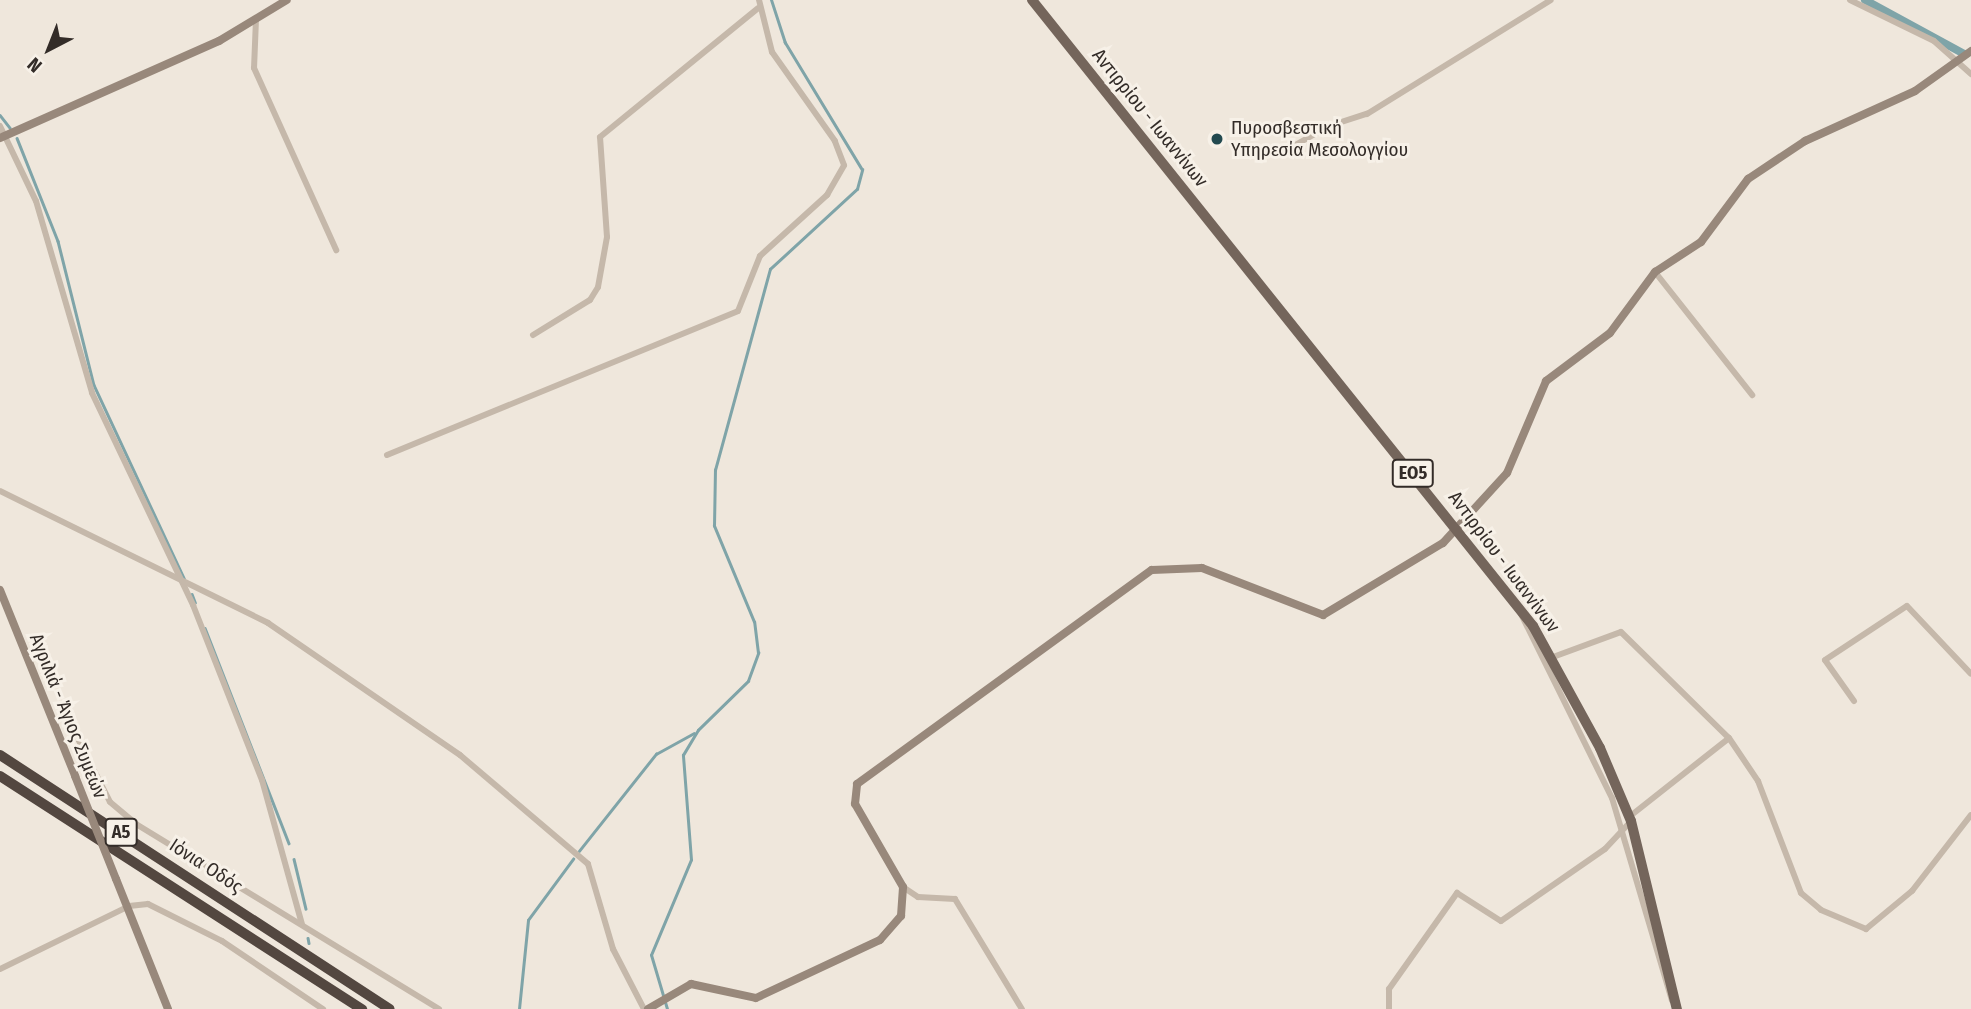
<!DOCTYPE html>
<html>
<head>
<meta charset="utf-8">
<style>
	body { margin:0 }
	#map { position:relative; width:1971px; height:1009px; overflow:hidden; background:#efe7dc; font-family:"Fira Sans Condensed",sans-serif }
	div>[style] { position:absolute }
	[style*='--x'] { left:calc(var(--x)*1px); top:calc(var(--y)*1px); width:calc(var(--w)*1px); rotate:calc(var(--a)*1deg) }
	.stream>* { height:2.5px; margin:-1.25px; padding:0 1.25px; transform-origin:1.25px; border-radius:1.25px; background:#7fa4a8 }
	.canal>* { height:8px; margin:-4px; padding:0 4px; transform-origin:4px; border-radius:4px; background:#7fa4a8 }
	.street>* { height:6px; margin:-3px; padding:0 3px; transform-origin:3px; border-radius:3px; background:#c5b8aa }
	.secondary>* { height:8px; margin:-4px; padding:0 4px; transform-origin:4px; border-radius:4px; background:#98887b }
	.primary>* { height:10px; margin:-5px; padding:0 5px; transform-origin:5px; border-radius:5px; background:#74655b }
	.highway>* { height:10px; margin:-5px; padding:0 5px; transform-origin:5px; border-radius:5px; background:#534740 }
	.secondary-bridge>* { height:8px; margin:-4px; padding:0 4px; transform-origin:4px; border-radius:4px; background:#98887b }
	.dots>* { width:19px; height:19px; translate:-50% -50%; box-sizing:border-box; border:4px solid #f7f1e8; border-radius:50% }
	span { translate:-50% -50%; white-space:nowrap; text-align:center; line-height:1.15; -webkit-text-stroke:6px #f7f1e8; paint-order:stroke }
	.shield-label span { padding:2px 5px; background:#f7f1e8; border:2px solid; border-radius:5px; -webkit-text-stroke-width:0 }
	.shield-label { font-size:18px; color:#332c28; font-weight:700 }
	.street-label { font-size:19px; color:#332c28 }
	.poi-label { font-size:19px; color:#332c28 }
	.left { translate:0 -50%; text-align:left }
	.north { position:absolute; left:14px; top:14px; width:70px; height:70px; -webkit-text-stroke:5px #f7f1e8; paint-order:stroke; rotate:222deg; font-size:19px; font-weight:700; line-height:28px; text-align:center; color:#332c28 }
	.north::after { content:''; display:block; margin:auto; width:24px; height:32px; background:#332c28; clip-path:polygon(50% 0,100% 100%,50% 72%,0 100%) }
</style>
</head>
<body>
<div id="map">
	<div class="stream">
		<div style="--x:0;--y:115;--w:16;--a:52"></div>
		<div style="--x:17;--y:138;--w:111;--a:68.3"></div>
		<div style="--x:58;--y:241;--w:148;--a:76"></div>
		<div style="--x:94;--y:385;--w:213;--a:65"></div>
		<div style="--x:192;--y:594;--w:9;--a:69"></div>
		<div style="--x:205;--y:628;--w:231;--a:68.7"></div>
		<div style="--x:579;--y:851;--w:124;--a:-51.6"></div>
		<div style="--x:656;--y:754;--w:43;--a:-28.9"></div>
		<div style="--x:294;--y:859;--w:51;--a:76.5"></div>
		<div style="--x:308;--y:938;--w:5;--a:79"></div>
		<div style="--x:519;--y:1009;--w:89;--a:-84.2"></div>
		<div style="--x:528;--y:920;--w:76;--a:-53.6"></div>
		<div style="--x:667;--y:1009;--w:56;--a:-106.5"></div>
		<div style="--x:651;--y:955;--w:103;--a:-67.2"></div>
		<div style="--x:691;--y:860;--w:105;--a:-94.4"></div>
		<div style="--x:683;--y:755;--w:29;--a:-59"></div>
		<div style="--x:698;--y:730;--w:70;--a:-44.4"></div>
		<div style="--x:748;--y:681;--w:30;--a:-70"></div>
		<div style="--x:758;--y:653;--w:31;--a:-97"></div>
		<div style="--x:754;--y:622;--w:104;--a:-112.6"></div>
		<div style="--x:714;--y:526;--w:56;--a:-89"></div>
		<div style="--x:715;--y:470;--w:208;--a:-74.7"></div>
		<div style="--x:770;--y:269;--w:118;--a:-42.6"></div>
		<div style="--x:857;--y:189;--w:20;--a:-75"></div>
		<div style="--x:862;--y:170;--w:149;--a:-121.2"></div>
		<div style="--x:785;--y:43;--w:45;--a:-108"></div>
	</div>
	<div class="canal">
		<div style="--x:1865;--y:0;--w:113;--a:28.6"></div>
	</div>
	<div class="street">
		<div style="--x:1850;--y:0;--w:93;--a:26"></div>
		<div style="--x:1934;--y:41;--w:50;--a:41.7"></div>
		<div style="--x:256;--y:19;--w:49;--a:92.3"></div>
		<div style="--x:254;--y:68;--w:200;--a:65.7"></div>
		<div style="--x:0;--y:126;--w:83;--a:64.4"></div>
		<div style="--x:36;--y:201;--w:200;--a:73.7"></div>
		<div style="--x:92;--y:393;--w:235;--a:64.5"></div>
		<div style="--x:193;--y:605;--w:188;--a:68.5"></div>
		<div style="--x:262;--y:780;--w:149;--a:74.5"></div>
		<div style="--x:1283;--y:152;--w:53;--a:-29.5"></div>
		<div style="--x:1329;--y:126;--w:40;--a:-18"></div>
		<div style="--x:1367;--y:114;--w:216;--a:-31.8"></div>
		<div style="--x:1655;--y:272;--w:157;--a:51.7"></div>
		<div style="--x:533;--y:335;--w:67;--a:-31.6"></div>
		<div style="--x:590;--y:300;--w:15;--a:-58"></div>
		<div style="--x:598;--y:287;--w:51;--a:-79.8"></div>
		<div style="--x:607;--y:237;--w:100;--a:-94"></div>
		<div style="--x:600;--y:137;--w:204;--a:-39.2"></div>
		<div style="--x:387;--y:455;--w:379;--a:-22.3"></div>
		<div style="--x:738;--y:311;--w:59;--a:-68.2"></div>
		<div style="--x:760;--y:256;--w:91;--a:-42.3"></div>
		<div style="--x:827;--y:195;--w:34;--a:-60"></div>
		<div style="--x:844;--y:165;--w:26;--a:-111"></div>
		<div style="--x:835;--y:141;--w:109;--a:-125.3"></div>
		<div style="--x:772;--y:52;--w:54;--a:-104"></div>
		<div style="--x:0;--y:491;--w:299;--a:26.2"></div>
		<div style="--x:268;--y:623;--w:233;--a:34.5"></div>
		<div style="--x:460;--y:755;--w:168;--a:40.4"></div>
		<div style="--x:588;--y:864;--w:89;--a:73.6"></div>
		<div style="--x:613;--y:949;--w:68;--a:62.7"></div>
		<div style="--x:1520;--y:612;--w:208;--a:63.7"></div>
		<div style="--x:1612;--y:798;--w:211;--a:73.5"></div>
		<div style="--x:1553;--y:657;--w:72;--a:-20.2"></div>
		<div style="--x:1621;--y:632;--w:151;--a:44.5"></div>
		<div style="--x:1854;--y:701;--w:50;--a:-125.3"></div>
		<div style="--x:1825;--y:660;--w:98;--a:-33.4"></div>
		<div style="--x:1907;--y:606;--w:93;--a:46.7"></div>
		<div style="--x:75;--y:733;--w:77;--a:63.1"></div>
		<div style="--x:110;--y:802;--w:34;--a:40"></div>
		<div style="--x:136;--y:824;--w:355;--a:31.4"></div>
		<div style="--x:1629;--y:817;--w:127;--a:-38.3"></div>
		<div style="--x:1729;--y:738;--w:52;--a:56"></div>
		<div style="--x:1758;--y:781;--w:120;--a:69"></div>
		<div style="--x:1801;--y:893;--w:26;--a:40"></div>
		<div style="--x:1821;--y:910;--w:49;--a:22.9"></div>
		<div style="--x:1866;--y:929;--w:60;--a:-39.6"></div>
		<div style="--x:1912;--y:891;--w:96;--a:-52.2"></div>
		<div style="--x:903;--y:887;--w:18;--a:34"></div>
		<div style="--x:918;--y:897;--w:37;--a:3"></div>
		<div style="--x:955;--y:899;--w:129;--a:58.7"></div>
		<div style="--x:0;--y:969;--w:144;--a:-26"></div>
		<div style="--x:129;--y:906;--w:19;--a:-6"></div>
		<div style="--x:148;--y:904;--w:83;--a:26.6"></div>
		<div style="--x:222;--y:941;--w:122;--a:34"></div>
		<div style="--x:1389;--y:1009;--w:20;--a:-90"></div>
		<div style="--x:1389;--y:989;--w:118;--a:-54.7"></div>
		<div style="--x:1457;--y:893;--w:52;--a:32.5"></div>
		<div style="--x:1501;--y:921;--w:126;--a:-34.7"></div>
		<div style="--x:1605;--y:849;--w:38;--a:-47"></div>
	</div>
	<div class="secondary">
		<div style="--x:0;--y:138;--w:240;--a:-23.9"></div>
		<div style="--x:219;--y:41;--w:79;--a:-31.1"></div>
		<div style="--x:0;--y:590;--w:201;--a:68"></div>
		<div style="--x:116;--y:879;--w:140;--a:68.2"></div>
		<div style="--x:648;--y:1009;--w:50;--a:-30.2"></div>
		<div style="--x:691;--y:984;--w:66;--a:12.2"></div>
		<div style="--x:756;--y:998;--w:137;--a:-25.1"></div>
		<div style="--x:880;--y:940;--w:32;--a:-49"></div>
		<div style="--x:901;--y:916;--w:29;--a:-86"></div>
		<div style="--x:903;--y:887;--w:96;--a:-120"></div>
		<div style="--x:855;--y:804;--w:20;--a:-84"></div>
		<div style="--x:857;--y:784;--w:364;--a:-36"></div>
		<div style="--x:1152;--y:570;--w:50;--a:-2.3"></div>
		<div style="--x:1202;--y:568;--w:130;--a:21.2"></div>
		<div style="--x:1323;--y:615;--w:140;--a:-31"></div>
		<div style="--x:1443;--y:543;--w:95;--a:-47.6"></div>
		<div style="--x:1507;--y:473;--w:100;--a:-67"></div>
		<div style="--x:1546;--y:381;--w:80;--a:-36.9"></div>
		<div style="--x:1610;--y:333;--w:76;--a:-53.6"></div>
		<div style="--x:1655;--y:272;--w:55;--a:-33.1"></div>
		<div style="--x:1701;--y:242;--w:79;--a:-53.3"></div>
		<div style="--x:1748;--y:179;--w:69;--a:-33.7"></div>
		<div style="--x:1805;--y:141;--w:121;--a:-24.4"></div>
		<div style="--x:1915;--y:91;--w:69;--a:-35.5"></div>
	</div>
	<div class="primary">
		<div style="--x:1032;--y:0;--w:802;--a:51.33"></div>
		<div style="--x:1533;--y:626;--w:139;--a:61.2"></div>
		<div style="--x:1600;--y:748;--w:79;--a:67"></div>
		<div style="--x:1631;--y:821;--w:194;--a:76.3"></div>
	</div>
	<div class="highway">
		<div style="--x:0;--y:755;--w:465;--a:33.1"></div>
		<div style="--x:0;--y:776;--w:431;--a:32.8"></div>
	</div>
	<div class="secondary-bridge">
		<div style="--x:75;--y:776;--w:111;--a:68.3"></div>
	</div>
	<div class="dots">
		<div style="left:1217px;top:139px;background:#234a50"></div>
	</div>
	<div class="shield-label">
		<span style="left:1413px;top:473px">ΕΟ5</span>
		<span style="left:121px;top:832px">Α5</span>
	</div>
	<div class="street-label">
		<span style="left:1150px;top:118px;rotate:51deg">Αντιρρίου - Ιωαννίνων</span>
		<span style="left:1504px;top:562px;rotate:53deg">Αντιρρίου - Ιωαννίνων</span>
		<span style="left:68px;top:716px;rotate:68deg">Αγριλιά - Άγιος Συμεών</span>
		<span style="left:206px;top:866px;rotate:33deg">Ιόνια Οδός</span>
	</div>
	<div class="poi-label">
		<span class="left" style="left:1231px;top:139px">Πυροσβεστική<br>Υπηρεσία Μεσολογγίου</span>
	</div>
	<div class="north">N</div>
</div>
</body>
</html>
